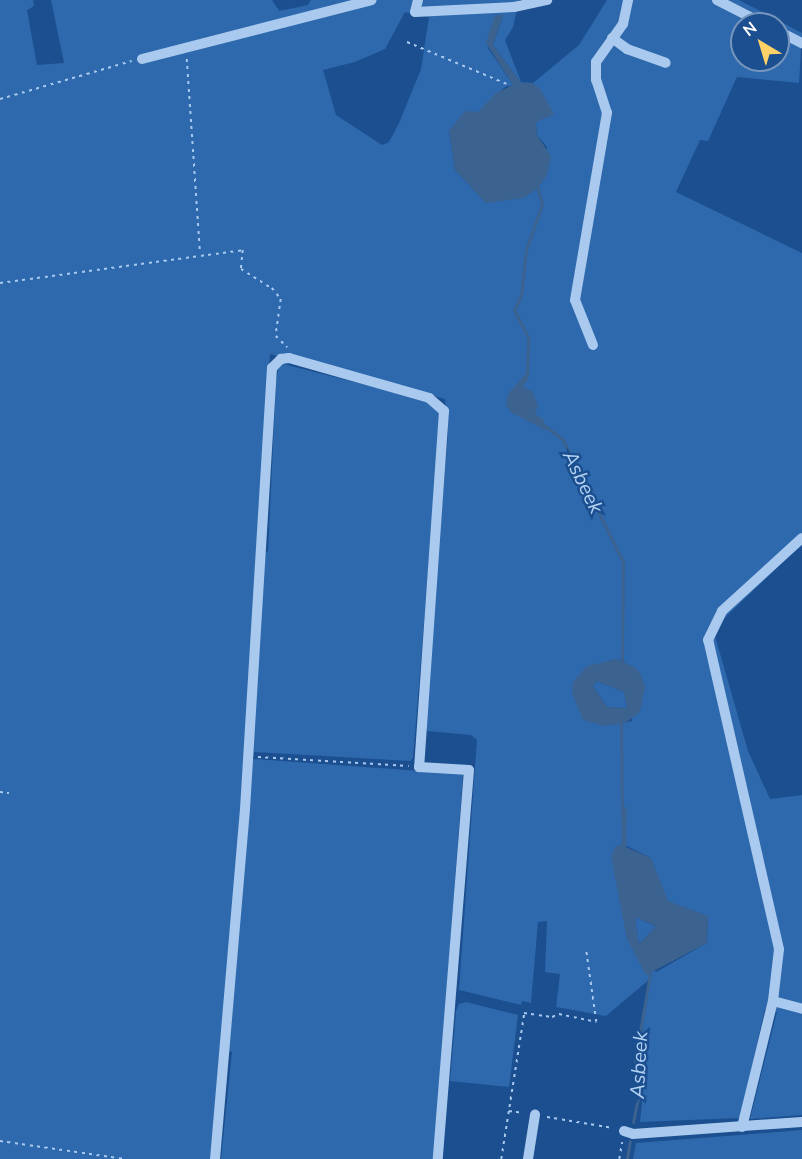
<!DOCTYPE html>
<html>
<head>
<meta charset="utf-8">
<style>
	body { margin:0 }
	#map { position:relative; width:802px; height:1159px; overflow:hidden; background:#1b4f8f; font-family:"Nunito Sans",sans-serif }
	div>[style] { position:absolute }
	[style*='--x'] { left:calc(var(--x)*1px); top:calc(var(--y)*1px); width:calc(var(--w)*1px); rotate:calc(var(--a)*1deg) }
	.green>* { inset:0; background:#2e69ad }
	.water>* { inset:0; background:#3c6290 }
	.stream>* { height:3px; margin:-1.5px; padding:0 1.5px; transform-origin:1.5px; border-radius:1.5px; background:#3c6290 }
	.path>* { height:1.5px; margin-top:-0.75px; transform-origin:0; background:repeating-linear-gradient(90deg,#a9c9ee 0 3px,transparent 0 7.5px) }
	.minor>* { height:10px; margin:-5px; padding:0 5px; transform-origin:5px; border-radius:5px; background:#a9c9ee }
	span { translate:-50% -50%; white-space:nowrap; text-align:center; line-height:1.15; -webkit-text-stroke:5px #1b4f8f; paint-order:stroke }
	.water-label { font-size:20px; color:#b5d3f5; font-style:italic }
	.north { position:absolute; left:730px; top:12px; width:60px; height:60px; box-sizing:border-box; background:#1b4f8f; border:2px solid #7695bc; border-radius:50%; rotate:322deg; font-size:16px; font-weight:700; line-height:24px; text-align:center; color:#fff }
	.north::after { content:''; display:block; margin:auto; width:21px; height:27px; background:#ffd166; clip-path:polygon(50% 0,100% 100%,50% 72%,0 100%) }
</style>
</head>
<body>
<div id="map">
	<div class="green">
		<div style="clip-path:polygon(evenodd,0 0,33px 0,34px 6px,27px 10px,37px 65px,64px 63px,51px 0,272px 0,279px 11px,308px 5px,311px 0,519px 0,513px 27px,505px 40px,521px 82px,533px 83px,579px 45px,607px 0,739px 0,802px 33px,799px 83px,737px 77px,708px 141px,700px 140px,676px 192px,802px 253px,802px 544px,713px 629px,748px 751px,770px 799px,802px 795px,802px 1115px,750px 1119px,777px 1012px,765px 1009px,740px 1118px,640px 1122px,647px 1054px,639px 1052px,650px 979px,606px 1016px,556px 1007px,560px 974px,545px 972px,547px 921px,538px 922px,531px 1003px,522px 1001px,521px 1005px,459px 990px,477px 740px,471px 735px,427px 731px,424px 725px,448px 434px,445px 399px,270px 354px,256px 555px,268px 552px,276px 382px,278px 369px,283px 364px,425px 400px,441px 412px,413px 758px,410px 761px,254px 752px,253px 759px,463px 774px,434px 1159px,221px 1159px,232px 1052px,220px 1048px,210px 1159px,0 1159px,0 0,405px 12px,429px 17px,421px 69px,400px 121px,389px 142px,382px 145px,336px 115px,323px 70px,355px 62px,385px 49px,405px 12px,0 0,503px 16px,493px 45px,521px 83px,533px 83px,553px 114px,536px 122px,537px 135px,547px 147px,538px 188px,486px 202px,455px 170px,449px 131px,478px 112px,505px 87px,513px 85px,488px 48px,503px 16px,0 0,742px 24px,778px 24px,778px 60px,742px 60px,742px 24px,0 0,610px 660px,624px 660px,632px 721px,605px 726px,573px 682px,610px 660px,0 0,623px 844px,651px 858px,667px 901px,708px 916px,707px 943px,656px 972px,627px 939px,615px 847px,623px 844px)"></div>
		<div style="clip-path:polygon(597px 681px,624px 692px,627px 708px,607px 707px,593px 686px)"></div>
		<div style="clip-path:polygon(636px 918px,656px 926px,639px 944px,635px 919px)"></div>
		<div style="clip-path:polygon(466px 1002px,518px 1015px,509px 1087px,450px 1081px,456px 1011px,459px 1004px)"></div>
		<div style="clip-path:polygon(802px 1130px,802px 1159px,633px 1159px,636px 1143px)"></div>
	</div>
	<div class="water">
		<div style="clip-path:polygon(495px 15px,503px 15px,493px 45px,521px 83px,533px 83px,540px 89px,554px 114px,536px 122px,537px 135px,551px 156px,547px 175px,538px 188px,524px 198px,486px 203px,455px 170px,449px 131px,465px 111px,478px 112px,496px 93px,513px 85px,486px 43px)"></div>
		<div style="clip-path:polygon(527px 372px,530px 375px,523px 387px,532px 391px,538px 405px,535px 414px,543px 419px,547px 431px,512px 413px,506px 405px,508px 394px)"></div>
		<div style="clip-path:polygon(evenodd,617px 659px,636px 668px,642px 677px,645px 687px,640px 712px,625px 723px,605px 726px,583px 720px,572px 693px,573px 682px,587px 666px,617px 659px,597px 681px,624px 692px,627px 708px,607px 707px,593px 686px,597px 681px)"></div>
		<div style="clip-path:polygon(evenodd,627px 806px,626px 847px,651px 858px,668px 901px,708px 916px,707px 943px,646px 975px,627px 939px,611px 857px,615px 847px,622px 844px,621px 811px,627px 806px,637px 918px,656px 926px,639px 944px,635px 919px,637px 918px)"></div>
	</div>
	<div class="stream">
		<div style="--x:527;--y:375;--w:38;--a:-88"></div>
		<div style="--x:528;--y:337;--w:30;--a:-117"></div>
		<div style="--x:514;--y:310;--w:17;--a:-65"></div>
		<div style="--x:521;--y:295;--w:45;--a:-83.7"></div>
		<div style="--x:526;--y:250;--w:49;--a:-70.8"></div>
		<div style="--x:542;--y:204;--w:18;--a:-106"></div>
		<div style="--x:544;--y:425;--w:24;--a:38"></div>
		<div style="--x:563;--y:440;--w:136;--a:63.8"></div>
		<div style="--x:623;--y:562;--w:100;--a:90.6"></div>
		<div style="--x:621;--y:722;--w:89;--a:89.4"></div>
		<div style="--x:633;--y:1122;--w:49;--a:-78.2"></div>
		<div style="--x:643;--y:1074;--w:15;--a:-122"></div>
		<div style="--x:635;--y:1061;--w:89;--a:-80.3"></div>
		<div style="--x:627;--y:1159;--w:18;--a:-81"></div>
	</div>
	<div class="path">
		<div style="--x:407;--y:42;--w:108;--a:22.8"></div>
		<div style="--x:187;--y:59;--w:193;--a:86.1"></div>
		<div style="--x:0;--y:99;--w:137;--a:-16.1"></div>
		<div style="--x:0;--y:283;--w:245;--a:-7.7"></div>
		<div style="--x:243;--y:250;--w:19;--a:96"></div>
		<div style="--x:241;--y:269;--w:36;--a:32"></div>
		<div style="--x:272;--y:288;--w:14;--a:51"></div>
		<div style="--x:281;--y:299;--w:37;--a:98"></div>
		<div style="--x:276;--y:336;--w:16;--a:45"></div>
		<div style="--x:258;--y:757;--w:151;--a:3.4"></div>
		<div style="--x:0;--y:792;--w:9;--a:6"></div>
		<div style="--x:509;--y:1111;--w:15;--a:8"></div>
		<div style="--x:547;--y:1117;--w:67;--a:9.5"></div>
		<div style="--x:0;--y:1141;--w:126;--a:8.2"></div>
		<div style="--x:501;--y:1159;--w:148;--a:-81"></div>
		<div style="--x:524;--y:1013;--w:28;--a:8"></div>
		<div style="--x:552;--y:1017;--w:8;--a:-23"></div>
		<div style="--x:559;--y:1014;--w:38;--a:12"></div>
		<div style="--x:596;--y:1022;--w:72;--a:-98"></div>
		<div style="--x:619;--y:1159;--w:17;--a:-80"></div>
	</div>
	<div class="minor">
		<div style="--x:418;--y:0;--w:12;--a:104"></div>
		<div style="--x:415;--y:12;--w:99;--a:-2.9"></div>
		<div style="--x:514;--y:7;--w:34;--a:-12"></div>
		<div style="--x:717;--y:0;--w:53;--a:27.1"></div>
		<div style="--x:778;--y:31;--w:27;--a:27"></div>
		<div style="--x:612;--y:38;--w:19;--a:36"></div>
		<div style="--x:627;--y:49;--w:41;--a:19.7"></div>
		<div style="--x:142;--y:59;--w:237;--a:-14.4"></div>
		<div style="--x:593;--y:345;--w:48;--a:-111.8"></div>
		<div style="--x:575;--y:300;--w:190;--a:-80.3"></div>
		<div style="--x:607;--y:113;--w:35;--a:-108"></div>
		<div style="--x:596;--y:80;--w:18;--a:-90"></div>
		<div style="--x:596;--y:62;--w:47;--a:-54.6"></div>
		<div style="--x:623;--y:24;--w:25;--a:-78"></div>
		<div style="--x:773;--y:1001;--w:30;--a:15"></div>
		<div style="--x:742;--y:1127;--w:130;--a:-76.2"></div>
		<div style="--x:773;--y:1001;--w:52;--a:-83.4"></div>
		<div style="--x:779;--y:949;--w:317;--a:-102.9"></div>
		<div style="--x:708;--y:640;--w:32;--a:-64"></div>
		<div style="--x:722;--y:611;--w:108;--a:-42.4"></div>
		<div style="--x:624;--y:1131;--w:9;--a:18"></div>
		<div style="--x:633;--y:1134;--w:169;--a:-4.1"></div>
		<div style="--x:215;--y:1159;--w:351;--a:-85.1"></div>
		<div style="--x:245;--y:809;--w:442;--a:-86.5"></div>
		<div style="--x:272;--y:368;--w:13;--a:-45"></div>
		<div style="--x:281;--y:359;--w:8;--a:-7"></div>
		<div style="--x:289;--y:358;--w:146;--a:15.9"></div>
		<div style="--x:429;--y:398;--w:20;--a:41"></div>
		<div style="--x:444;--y:411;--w:357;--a:94"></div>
		<div style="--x:419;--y:767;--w:50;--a:3.4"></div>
		<div style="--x:469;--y:770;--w:390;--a:94.6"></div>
		<div style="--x:528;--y:1159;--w:45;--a:-81"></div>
	</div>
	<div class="water-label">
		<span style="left:583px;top:482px;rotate:64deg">Asbeek</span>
		<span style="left:639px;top:1065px;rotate:-87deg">Asbeek</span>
	</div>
	<div class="north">N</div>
</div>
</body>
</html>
